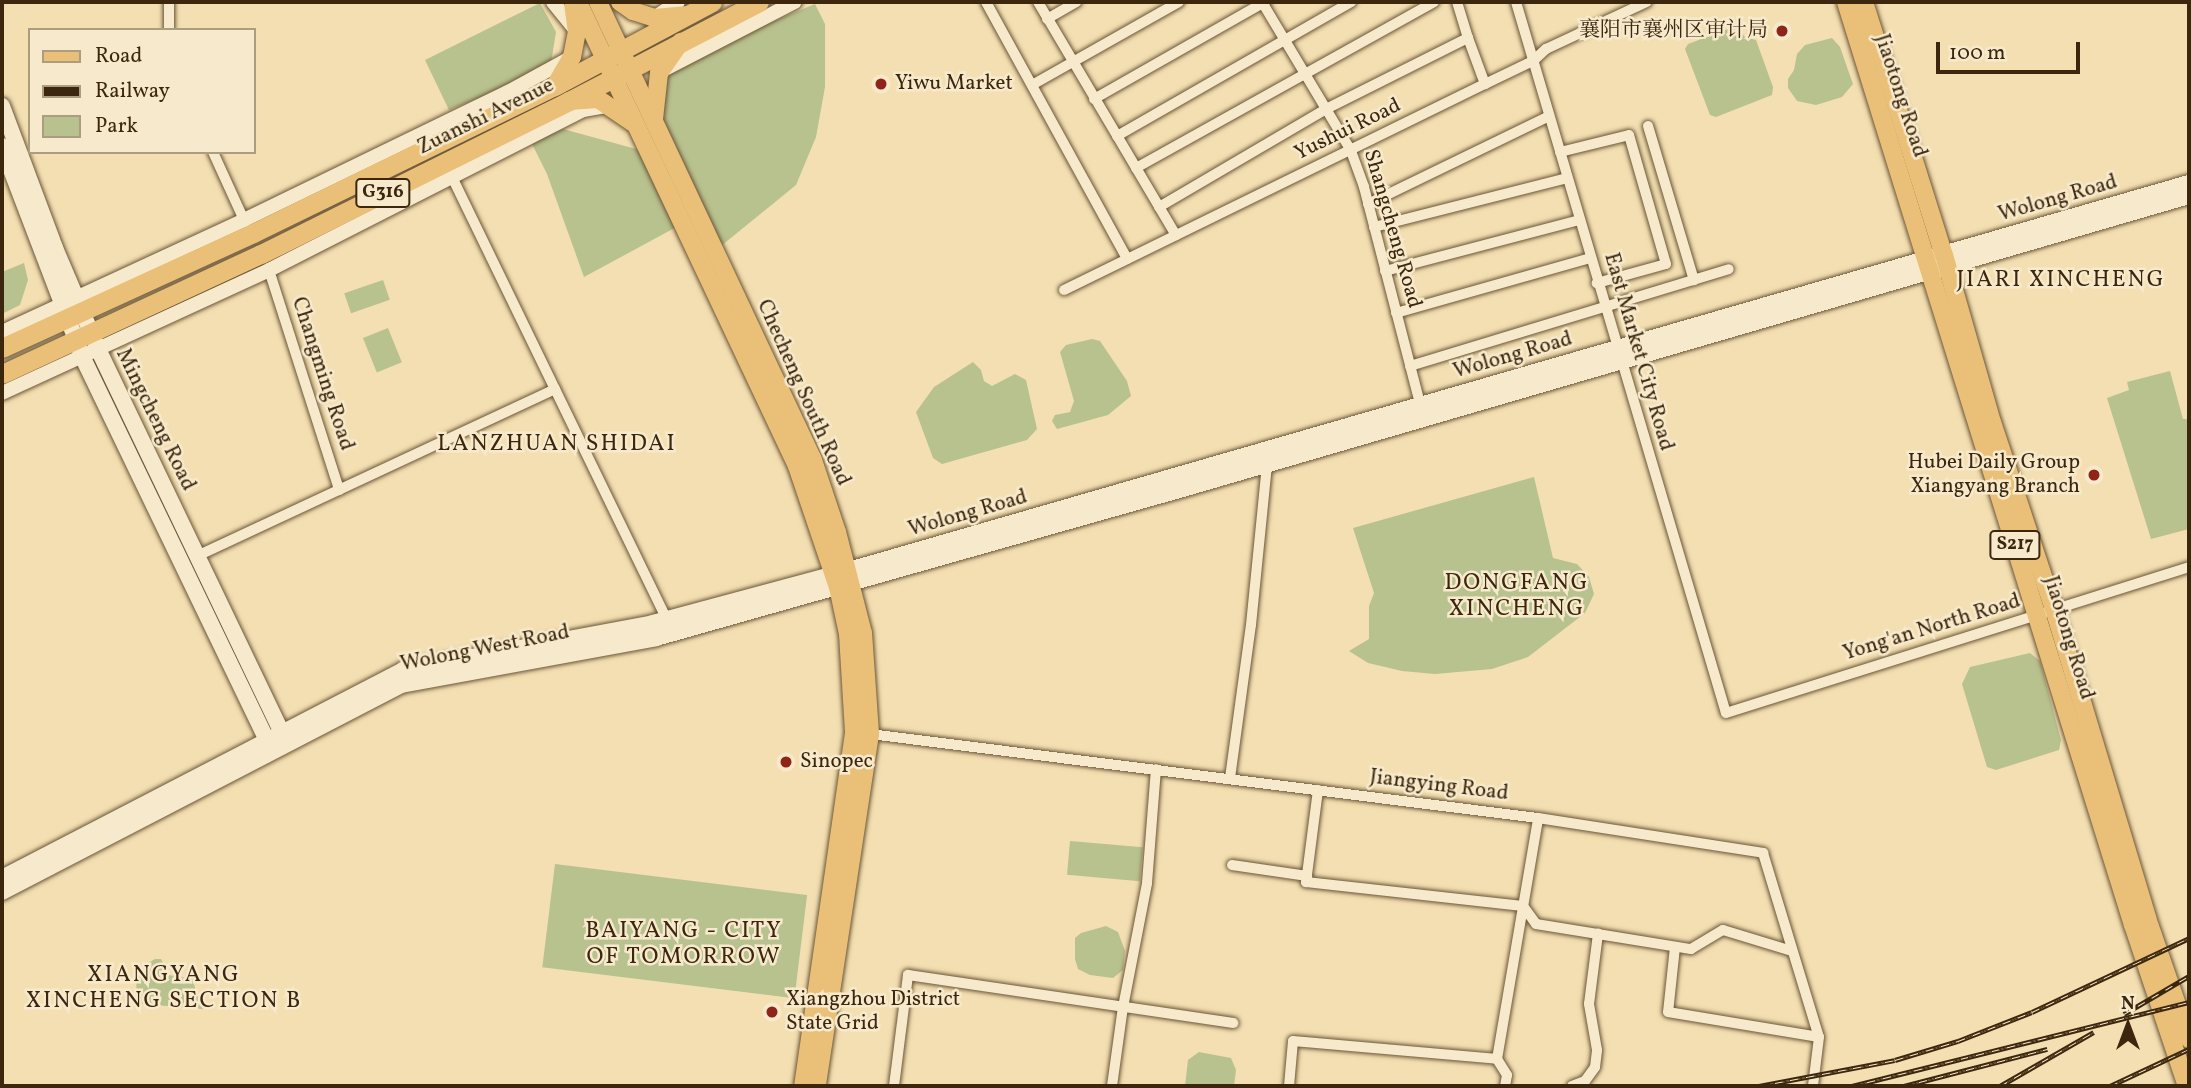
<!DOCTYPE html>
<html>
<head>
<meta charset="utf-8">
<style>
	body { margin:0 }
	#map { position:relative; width:2191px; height:1088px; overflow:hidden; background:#f3dfb1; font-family:Vollkorn,"Noto Serif SC",serif }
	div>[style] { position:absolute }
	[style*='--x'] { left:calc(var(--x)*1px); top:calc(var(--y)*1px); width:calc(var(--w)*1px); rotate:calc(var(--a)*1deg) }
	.green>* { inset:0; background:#b8c28e; transform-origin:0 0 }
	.roads { filter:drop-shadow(0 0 2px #6a5537) drop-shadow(0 0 2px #6a5537) }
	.minor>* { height:10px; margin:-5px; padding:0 5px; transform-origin:5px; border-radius:5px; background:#f7eacc }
	.tertiary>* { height:14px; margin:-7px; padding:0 7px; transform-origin:7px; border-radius:7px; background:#f7eacc }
	.secondary>* { height:16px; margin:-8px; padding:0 8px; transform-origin:8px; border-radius:8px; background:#f7eacc }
	.primary>* { height:18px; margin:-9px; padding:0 9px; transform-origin:9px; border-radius:9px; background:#eac078 }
	.trunk>* { height:19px; margin:-9.5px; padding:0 9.5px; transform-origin:9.5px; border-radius:9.5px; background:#eac078 }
	.rail>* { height:5px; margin-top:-2.5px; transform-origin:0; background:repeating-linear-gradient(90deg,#f7eacc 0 8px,#3c270e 0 16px); box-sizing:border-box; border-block:2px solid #3c270e }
	.dots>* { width:19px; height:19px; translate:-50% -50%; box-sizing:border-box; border:4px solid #f7eacc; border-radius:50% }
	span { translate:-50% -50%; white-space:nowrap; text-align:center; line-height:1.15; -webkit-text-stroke:5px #f7eacc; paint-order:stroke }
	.shield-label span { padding:2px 5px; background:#f7eacc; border:2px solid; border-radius:5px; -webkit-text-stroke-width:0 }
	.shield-label { font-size:19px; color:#3c270e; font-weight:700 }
	.poi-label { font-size:21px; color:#3c270e }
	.right { translate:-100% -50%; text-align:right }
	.left { translate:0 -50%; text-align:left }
	.street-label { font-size:21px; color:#3c270e }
	.neighbourhood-label { font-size:23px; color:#3c270e; letter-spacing:2px }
	.frame { position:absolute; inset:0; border:4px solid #3c270e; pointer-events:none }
	.legend { position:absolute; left:28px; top:28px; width:228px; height:126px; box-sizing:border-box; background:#f7eacc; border:2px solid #ac9c80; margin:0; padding:9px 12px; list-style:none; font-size:21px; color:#3c270e }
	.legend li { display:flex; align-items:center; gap:14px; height:35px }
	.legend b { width:35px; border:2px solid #ac9c80 }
	.north { position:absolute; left:2093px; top:990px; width:70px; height:70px; -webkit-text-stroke:5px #f7eacc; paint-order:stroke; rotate:0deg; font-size:19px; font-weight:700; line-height:28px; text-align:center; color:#3c270e }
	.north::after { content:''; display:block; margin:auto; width:24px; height:32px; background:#3c270e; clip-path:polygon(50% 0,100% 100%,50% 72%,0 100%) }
	.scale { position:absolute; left:1936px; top:42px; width:144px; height:32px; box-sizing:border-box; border:4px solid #3c270e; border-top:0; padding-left:9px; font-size:21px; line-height:24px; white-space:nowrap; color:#3c270e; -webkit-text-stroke:5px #f7eacc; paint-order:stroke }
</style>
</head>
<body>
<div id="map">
	<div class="green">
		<div style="clip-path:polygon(540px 3px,556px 32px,550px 69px,449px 110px,425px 60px)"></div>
		<div style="clip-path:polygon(815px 4px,825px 24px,825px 87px,816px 137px,796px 185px,721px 246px,655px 102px,655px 91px,680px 60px)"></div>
		<div style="clip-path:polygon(1736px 26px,1745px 37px,1756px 40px,1773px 87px,1772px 95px,1716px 117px,1710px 115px,1685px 49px,1688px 44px)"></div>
		<div style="clip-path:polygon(1832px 38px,1840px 47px,1853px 84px,1842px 97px,1816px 105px,1797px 101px,1788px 88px,1788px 79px,1794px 70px,1797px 54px,1805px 45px)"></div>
		<div style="clip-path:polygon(552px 126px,647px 152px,682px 224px,584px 277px,547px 174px,529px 138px)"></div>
		<div style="clip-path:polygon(24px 263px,28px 280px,20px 305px,2px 314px,2px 272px)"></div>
		<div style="left:383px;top:280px;width:21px;height:41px;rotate:71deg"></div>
		<div style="left:388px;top:328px;width:37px;height:27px;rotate:68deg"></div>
		<div style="clip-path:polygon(1092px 339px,1100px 341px,1127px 381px,1131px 396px,1108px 415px,1057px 429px,1052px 421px,1055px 415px,1070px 412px,1074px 401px,1060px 352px,1066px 345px)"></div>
		<div style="clip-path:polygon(973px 362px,981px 370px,984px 381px,992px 386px,1015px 374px,1026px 380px,1037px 429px,1027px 440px,942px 464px,933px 458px,916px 412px,934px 387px)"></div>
		<div style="clip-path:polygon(2170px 371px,2183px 419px,2189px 419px,2189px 529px,2151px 539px,2107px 398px,2129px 390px,2127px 382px)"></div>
		<div style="clip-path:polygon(1534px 477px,1553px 558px,1577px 564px,1589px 577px,1594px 594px,1585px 613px,1528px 657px,1492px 669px,1435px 674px,1402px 671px,1368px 663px,1349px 651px,1369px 639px,1369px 606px,1374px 593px,1353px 528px)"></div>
		<div style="clip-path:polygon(2030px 653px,2040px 661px,2061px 740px,2059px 750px,1996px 770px,1987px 767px,1962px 684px,1970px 667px)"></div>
		<div style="left:1070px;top:841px;width:73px;height:34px;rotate:5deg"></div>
		<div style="left:555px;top:864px;width:254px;height:104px;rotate:7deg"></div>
		<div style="clip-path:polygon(1106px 926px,1118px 932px,1125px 951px,1123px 970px,1113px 978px,1090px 975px,1078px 969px,1075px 959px,1075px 938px,1081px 933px)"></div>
		<div style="clip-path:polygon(155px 959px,161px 959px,169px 975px,192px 979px,203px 1009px,142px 1004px,137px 999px,136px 978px,141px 967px)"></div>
		<div style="clip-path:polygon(1199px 1052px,1231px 1058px,1236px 1070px,1234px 1086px,1185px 1086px,1188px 1060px)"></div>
	</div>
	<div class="roads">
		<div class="minor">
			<div style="--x:169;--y:2;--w:28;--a:90"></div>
			<div style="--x:986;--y:2;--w:293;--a:61.2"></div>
			<div style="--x:1038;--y:2;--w:271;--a:59.4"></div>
			<div style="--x:1262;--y:2;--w:174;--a:59.1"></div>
			<div style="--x:1351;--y:151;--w:38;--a:70"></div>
			<div style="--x:1364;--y:187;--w:224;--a:75.5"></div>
			<div style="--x:1516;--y:2;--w:741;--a:73.55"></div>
			<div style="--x:1726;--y:713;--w:485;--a:-17.5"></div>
			<div style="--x:1047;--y:19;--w:34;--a:-30"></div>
			<div style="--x:1468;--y:38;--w:49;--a:69.7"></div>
			<div style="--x:1032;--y:85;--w:169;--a:-29.5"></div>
			<div style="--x:1094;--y:99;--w:197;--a:-29.6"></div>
			<div style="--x:1648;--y:126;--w:161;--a:73.4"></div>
			<div style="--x:1117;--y:136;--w:270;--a:-29.8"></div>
			<div style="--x:213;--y:152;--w:75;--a:65.5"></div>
			<div style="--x:1560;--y:152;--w:71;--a:-13.8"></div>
			<div style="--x:1629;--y:135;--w:134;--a:74"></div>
			<div style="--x:1666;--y:264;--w:72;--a:164.6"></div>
			<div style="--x:1136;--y:168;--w:341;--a:-29.1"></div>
			<div style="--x:452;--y:177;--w:492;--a:64.1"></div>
			<div style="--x:1368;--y:204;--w:201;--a:-25.9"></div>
			<div style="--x:1159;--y:207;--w:194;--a:-30.4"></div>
			<div style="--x:1326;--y:109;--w:159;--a:-26.6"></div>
			<div style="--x:1468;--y:38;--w:38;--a:-107"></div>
			<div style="--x:1374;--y:227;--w:199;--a:-14.2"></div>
			<div style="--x:269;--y:270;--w:231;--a:72.3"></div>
			<div style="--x:1385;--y:271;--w:201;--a:-14.7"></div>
			<div style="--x:1064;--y:290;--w:469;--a:-26.1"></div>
			<div style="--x:1485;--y:84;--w:53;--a:-25.6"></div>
			<div style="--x:1533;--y:61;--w:18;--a:-43"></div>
			<div style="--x:1546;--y:49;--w:111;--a:-25"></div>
			<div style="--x:1396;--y:313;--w:202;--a:-15.8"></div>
			<div style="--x:1410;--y:366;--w:333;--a:-16.9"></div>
			<div style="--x:197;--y:556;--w:395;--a:-25"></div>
			<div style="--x:870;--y:734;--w:673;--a:7.17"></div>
			<div style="--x:1538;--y:818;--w:228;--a:8.8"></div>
			<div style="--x:1763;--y:853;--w:192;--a:73.1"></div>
			<div style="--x:1819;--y:1037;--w:49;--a:97"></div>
			<div style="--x:1230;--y:778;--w:154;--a:-82.2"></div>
			<div style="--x:1251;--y:625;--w:161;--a:-84.3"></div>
			<div style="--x:1318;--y:790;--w:93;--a:97.4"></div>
			<div style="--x:1306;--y:882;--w:218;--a:6.3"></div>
			<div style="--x:1523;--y:906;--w:22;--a:54"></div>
			<div style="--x:1536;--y:924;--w:157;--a:9.2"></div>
			<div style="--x:1691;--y:949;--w:37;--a:-31"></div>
			<div style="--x:1723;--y:930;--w:72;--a:16.9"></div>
			<div style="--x:1232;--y:865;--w:76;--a:8.3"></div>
			<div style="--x:1675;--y:947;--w:65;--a:96.1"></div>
			<div style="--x:1668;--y:1012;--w:153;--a:9.4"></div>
			<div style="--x:1497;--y:1059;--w:19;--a:58"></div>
			<div style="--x:1507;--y:1075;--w:11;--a:100"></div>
			<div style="--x:894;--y:1086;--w:112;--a:-82.8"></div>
			<div style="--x:908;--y:975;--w:329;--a:8.4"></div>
			<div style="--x:1112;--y:1086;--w:80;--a:-82.1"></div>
			<div style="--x:1123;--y:1007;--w:126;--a:-79"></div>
			<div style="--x:1147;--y:883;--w:114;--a:-85.5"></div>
			<div style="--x:1289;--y:1086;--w:45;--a:-84.9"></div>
			<div style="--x:1293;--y:1041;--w:205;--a:5"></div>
			<div style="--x:1497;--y:1059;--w:244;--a:-80.3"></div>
			<div style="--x:1572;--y:1086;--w:14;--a:-21"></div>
			<div style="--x:1585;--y:1081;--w:17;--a:-54"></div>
			<div style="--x:1595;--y:1067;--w:17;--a:-83"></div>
			<div style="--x:1597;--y:1050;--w:47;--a:-99.9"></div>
			<div style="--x:1589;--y:1004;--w:71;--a:-82.7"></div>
		</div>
		<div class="tertiary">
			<div style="--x:553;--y:2;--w:38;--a:51"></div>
			<div style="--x:654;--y:18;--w:29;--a:-34"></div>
			<div style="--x:663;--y:70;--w:148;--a:-27.3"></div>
			<div style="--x:2;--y:332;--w:267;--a:-24.8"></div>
			<div style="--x:244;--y:220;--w:293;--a:-25.9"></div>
			<div style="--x:508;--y:92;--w:73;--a:-28.7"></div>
			<div style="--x:2;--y:393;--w:294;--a:-24.7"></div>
			<div style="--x:269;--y:270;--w:352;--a:-27"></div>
			<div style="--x:583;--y:110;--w:23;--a:-10"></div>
		</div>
		<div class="secondary">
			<div style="--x:2;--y:106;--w:152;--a:69.5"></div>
			<div style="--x:55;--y:248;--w:110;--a:66.9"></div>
			<div style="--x:98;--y:349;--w:436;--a:64.4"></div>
			<div style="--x:2;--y:146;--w:225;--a:69.1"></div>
			<div style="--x:82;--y:356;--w:434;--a:64.3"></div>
			<div style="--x:2;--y:878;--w:452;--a:-27.4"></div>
			<div style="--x:403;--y:670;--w:254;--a:-10.6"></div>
			<div style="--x:653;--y:623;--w:188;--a:-15.1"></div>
			<div style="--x:835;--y:574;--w:1409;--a:-16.11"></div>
			<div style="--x:2;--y:892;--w:449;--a:-27.4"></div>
			<div style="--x:401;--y:685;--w:259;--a:-10.4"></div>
			<div style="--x:656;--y:638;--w:540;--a:-15.79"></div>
			<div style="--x:1176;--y:491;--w:1055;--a:-16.24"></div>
		</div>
		<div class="primary">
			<div style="--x:578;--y:2;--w:513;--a:64.73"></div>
			<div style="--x:797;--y:466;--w:128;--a:71.3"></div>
			<div style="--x:838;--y:587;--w:48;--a:78"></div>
			<div style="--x:848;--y:634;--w:99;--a:86.5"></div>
			<div style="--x:854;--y:733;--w:357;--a:98.2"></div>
			<div style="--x:598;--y:2;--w:506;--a:64.85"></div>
			<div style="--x:813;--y:460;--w:76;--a:71.6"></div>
			<div style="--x:837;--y:532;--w:104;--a:75.6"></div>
			<div style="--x:863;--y:633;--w:101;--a:86"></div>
			<div style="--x:870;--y:734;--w:356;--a:98.6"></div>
			<div style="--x:620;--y:2;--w:16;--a:35"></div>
			<div style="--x:633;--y:11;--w:22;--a:18"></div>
			<div style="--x:654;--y:18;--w:34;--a:-5"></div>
			<div style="--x:1846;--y:2;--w:967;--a:72.73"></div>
			<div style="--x:2133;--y:925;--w:170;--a:71.5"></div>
			<div style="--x:1864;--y:2;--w:265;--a:72.5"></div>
			<div style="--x:1944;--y:255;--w:174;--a:74"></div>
			<div style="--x:1992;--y:422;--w:197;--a:71.7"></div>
			<div style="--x:2054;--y:609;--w:323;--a:73.2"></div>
			<div style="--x:2147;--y:918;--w:128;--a:70.9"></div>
			<div style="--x:555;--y:86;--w:34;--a:-60"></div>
			<div style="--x:572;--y:57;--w:25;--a:-79"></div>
			<div style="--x:577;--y:32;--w:27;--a:-98"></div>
			<div style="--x:569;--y:101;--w:29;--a:-4"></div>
			<div style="--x:598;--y:99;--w:41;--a:34.1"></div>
			<div style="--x:654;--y:119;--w:46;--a:-83.8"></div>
			<div style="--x:659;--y:73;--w:38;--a:-55"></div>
		</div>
		<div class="trunk">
			<div style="--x:2;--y:348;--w:276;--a:-24.6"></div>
			<div style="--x:253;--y:233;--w:336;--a:-26"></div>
			<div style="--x:555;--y:86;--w:178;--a:-28.1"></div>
			<div style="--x:2;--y:374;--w:285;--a:-24.9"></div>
			<div style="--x:261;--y:254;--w:344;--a:-26.4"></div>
			<div style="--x:569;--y:101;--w:214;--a:-27.5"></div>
		</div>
	</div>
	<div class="rail">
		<div style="--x:2124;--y:1014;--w:75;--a:-30.3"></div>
		<div style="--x:1759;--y:1086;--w:138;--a:-10.8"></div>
		<div style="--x:1895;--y:1060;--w:66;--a:-16.8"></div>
		<div style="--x:1958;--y:1041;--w:79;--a:-21.4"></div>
		<div style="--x:2032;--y:1012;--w:174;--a:-25.2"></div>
		<div style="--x:1852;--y:1086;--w:347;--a:-14"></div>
		<div style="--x:1904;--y:1086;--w:148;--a:-14.5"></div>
		<div style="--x:2000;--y:1086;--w:108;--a:-29.9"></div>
		<div style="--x:2110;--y:1086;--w:87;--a:-25.1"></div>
	</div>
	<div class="dots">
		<div style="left:1782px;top:31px;background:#8f2418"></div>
		<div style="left:881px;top:84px;background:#8f2418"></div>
		<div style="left:2094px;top:475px;background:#8f2418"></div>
		<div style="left:786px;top:762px;background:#8f2418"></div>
		<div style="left:772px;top:1012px;background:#8f2418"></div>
	</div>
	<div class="shield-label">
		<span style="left:383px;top:193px">G316</span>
		<span style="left:2015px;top:545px">S217</span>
	</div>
	<div class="poi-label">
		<span class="right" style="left:1768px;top:31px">襄阳市襄州区审计局</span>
		<span class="left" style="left:895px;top:84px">Yiwu Market</span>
		<span class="right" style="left:2080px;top:475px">Hubei Daily Group<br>Xiangyang Branch</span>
		<span class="left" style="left:800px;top:762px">Sinopec</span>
		<span class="left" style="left:786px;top:1012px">Xiangzhou District<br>State Grid</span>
	</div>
	<div class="street-label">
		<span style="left:1900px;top:96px;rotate:72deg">Jiaotong Road</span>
		<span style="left:486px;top:117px;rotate:-26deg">Zuanshi Avenue</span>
		<span style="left:1348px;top:130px;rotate:-26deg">Yushui Road</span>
		<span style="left:2058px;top:199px;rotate:-16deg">Wolong Road</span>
		<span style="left:1392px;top:229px;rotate:74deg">Shangcheng Road</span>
		<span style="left:1638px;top:352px;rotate:74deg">East Market City Road</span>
		<span style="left:1513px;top:356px;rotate:-16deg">Wolong Road</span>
		<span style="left:322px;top:374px;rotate:72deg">Changming Road</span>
		<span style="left:803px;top:393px;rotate:66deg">Checheng South Road</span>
		<span style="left:155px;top:420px;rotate:64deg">Mingcheng Road</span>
		<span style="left:968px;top:514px;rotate:-16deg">Wolong Road</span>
		<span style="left:1932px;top:628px;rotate:-17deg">Yong'an North Road</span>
		<span style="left:2068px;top:638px;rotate:73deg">Jiaotong Road</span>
		<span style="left:485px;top:649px;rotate:-11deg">Wolong West Road</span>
		<span style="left:1439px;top:786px;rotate:7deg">Jiangying Road</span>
	</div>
	<div class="neighbourhood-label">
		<span style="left:2061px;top:280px">JIARI XINCHENG</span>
		<span style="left:557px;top:444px">LANZHUAN SHIDAI</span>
		<span style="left:1517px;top:596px">DONGFANG<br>XINCHENG</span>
		<span style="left:684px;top:944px">BAIYANG - CITY<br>OF TOMORROW</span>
		<span style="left:164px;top:988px">XIANGYANG<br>XINCHENG SECTION B</span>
	</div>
	<div class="frame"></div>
	<ul class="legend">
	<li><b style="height:9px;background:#eac078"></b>Road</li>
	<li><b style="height:9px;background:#3c270e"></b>Railway</li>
	<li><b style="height:19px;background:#b8c28e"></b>Park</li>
	</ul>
	<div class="north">N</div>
	<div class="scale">100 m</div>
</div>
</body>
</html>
